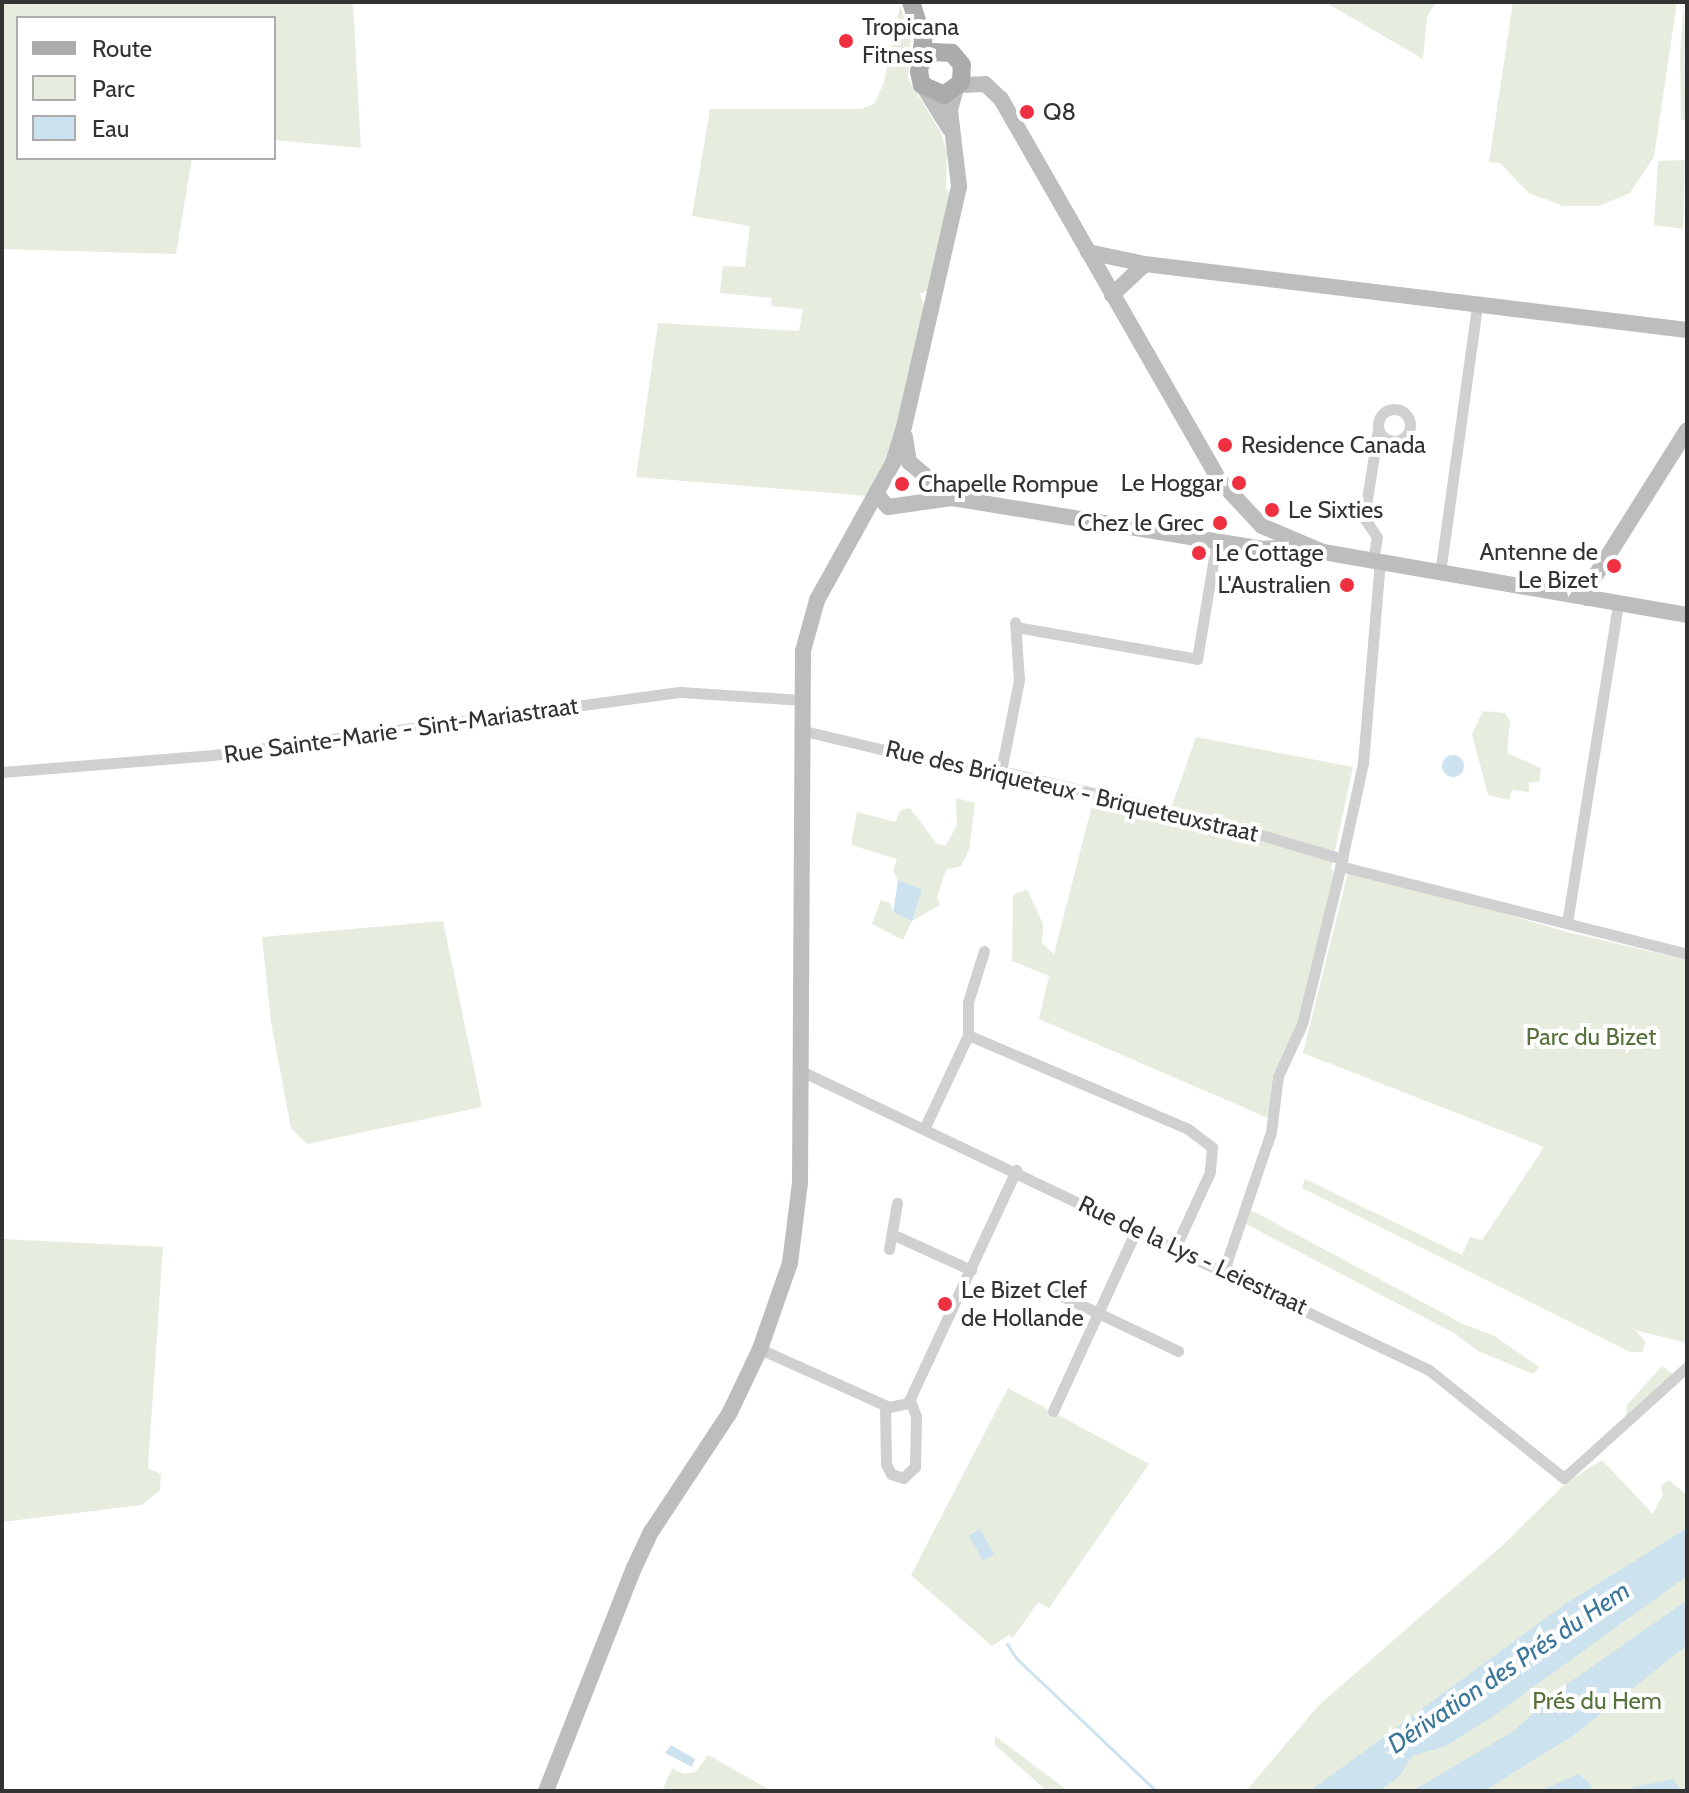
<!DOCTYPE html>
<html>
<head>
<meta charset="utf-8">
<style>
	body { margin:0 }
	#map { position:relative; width:1689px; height:1793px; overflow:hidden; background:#fff; font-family:Cabin,sans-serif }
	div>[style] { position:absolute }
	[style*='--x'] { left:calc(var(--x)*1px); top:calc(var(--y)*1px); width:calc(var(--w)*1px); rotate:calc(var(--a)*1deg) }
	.green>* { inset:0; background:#e6ecde }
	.water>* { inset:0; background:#cde2ef; transform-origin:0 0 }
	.round { border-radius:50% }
	.stream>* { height:3px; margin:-1.5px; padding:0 1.5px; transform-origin:1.5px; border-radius:1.5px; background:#cde2ef }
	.street>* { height:11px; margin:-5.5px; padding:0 5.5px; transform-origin:5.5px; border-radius:5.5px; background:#d0d0d0 }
	.street>.ring { margin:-5.5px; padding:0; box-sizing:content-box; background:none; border:11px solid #d0d0d0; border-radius:50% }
	.secondary>* { height:16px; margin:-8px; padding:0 8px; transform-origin:8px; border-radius:8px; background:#bdbdbd }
	.primary>* { height:18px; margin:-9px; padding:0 9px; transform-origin:9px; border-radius:9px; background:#ababab }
	.dots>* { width:22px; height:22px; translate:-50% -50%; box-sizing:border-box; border:4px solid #fff; border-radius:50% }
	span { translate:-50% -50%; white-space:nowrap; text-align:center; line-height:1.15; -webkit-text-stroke:8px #fff; paint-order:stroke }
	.poi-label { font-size:24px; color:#333 }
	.left { translate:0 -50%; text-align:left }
	.right { translate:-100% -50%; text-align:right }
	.street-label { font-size:24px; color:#333 }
	.park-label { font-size:24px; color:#56723c }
	.water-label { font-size:26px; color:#3b779a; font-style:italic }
	.frame { position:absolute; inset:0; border:4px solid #333; pointer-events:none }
	.legend { position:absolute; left:16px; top:16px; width:260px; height:144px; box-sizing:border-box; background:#fff; border:2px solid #adadad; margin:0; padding:10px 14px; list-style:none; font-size:24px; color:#333 }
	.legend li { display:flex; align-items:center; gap:16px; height:40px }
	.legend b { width:40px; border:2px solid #adadad }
</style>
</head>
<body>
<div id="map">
	<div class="green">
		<div style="clip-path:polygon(2px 2px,353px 2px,361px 148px,274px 140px,274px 18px,18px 18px,18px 158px,192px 158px,176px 254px,2px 249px)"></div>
		<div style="clip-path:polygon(1325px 2px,1436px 2px,1427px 17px,1423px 59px)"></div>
		<div style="clip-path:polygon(1513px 2px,1677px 2px,1654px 157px,1630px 193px,1599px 206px,1563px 206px,1529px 193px,1500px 163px,1489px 162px)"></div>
		<div style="clip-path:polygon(1684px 2px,1687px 119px,1681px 120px,1680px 53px)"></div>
		<div style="clip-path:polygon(900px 6px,911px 36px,908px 79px,940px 131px,947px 152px,946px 190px,952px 193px,931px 290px,920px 293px,925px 309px,889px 456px,868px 496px,636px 477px,658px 323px,799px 331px,803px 309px,771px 306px,772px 298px,720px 293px,723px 266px,745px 267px,750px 226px,692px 216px,710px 109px,861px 109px,874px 104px,884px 82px)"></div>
		<div style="clip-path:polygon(1685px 160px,1683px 229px,1654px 225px,1658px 161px)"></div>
		<div style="clip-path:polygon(1483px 711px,1505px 713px,1510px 721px,1507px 753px,1541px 768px,1539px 782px,1529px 782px,1529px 792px,1512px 790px,1509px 800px,1488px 795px,1472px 734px)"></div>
		<div style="clip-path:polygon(1196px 737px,1353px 767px,1331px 869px,1335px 872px,1299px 1022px,1273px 1074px,1268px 1118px,1039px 1019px,1049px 976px,1012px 961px,1013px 895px,1027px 889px,1043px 924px,1042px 943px,1054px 954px,1093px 801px,1168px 817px)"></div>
		<div style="clip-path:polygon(956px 798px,975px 803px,969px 850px,961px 866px,946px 870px,937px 897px,940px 905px,912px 921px,903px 940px,872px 924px,881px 900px,890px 903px,893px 912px,922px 889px,898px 880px,893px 871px,897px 859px,851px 845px,857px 812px,895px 822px,901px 810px,910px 808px,937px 844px,946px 845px,957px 825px)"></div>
		<div style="clip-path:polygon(1349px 868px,1567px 932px,1687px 960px,1687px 1343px,1635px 1330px,1646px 1342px,1642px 1352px,1630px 1352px,1302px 1188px,1305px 1179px,1462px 1255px,1470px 1237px,1482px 1240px,1544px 1147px,1303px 1053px)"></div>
		<div style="clip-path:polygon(443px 921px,482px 1107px,307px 1144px,291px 1128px,271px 1022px,262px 937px)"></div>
		<div style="clip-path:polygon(1249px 1209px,1465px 1325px,1493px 1335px,1539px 1367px,1533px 1374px,1478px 1351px,1454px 1333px,1244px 1223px)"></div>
		<div style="clip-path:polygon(2px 1239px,163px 1247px,148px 1468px,161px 1474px,160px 1490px,142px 1505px,2px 1522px)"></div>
		<div style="clip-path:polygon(1662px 1366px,1673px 1374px,1626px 1417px,1627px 1405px)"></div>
		<div style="clip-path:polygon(1008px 1388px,1149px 1464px,1049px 1608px,1038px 1602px,1013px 1638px,1009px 1635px,992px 1646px,911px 1575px)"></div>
		<div style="clip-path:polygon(1602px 1460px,1653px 1514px,1663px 1495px,1661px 1486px,1669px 1480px,1687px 1495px,1687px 1528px,1565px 1604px,1687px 1540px,1687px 1791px,1246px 1791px,1319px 1705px,1504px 1544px,1567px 1482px)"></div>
		<div style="clip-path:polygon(995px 1736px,1059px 1784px,1067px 1791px,1047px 1791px,995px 1745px)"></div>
		<div style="clip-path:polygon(708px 1755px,772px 1791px,663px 1789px,672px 1768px,684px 1774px,696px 1772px)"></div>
	</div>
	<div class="water">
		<div class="round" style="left:1442px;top:755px;width:22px;height:22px"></div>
		<div style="clip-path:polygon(898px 880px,922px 889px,912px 921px,893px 912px)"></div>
		<div style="clip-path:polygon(1687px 1528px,1687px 1576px,1492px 1717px,1446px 1746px,1412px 1756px,1400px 1776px,1379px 1791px,1310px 1791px,1565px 1604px)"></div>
		<div style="left:980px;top:1529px;width:29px;height:13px;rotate:61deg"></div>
		<div style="clip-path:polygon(1687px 1600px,1687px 1645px,1574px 1735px,1484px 1791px,1412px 1791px,1514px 1731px,1556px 1692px)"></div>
		<div style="clip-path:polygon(671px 1745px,695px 1759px,692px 1767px,665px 1753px)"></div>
		<div style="clip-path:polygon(1579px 1774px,1592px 1786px,1587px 1791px,1540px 1791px)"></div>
		<div style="clip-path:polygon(1674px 1779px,1680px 1791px,1631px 1791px,1633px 1787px)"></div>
	</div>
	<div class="stream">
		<div style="--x:1007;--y:1644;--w:17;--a:57"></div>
		<div style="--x:1016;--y:1658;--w:193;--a:43.5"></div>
	</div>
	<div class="street">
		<div class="ring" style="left:1378px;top:409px;width:21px;height:21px"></div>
		<div style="--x:1373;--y:561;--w:24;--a:-81"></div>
		<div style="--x:1377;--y:537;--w:23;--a:-124"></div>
		<div style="--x:1364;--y:518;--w:89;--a:-81"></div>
		<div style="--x:1440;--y:573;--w:270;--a:-82.1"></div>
		<div style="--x:1016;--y:627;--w:184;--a:10"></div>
		<div style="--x:1197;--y:659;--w:122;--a:-80.5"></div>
		<div style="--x:800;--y:730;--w:187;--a:13.3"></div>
		<div style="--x:982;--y:773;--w:19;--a:-6"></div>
		<div style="--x:1001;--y:771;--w:244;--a:13.5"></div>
		<div style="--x:1238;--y:828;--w:109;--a:16.6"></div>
		<div style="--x:1001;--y:771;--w:93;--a:-78.8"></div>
		<div style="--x:1019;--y:680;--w:58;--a:-93.9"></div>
		<div style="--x:2;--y:772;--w:212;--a:-4.6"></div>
		<div style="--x:213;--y:755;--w:472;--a:-7.7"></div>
		<div style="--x:681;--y:692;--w:119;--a:3.8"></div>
		<div style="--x:1340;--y:866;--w:358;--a:14.2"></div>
		<div style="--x:1567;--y:923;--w:324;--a:-80.9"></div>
		<div style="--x:984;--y:951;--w:53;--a:107.4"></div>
		<div style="--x:968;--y:1002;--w:33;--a:90"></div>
		<div style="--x:968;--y:1035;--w:239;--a:23.1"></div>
		<div style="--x:1188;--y:1129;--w:30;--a:37"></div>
		<div style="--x:1212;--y:1147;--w:25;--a:95"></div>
		<div style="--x:1210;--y:1172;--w:81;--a:114.7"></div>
		<div style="--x:799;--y:1070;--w:698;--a:25.46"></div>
		<div style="--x:1429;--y:1370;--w:173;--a:38.7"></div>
		<div style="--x:1564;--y:1478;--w:166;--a:-42.1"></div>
		<div style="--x:925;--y:1127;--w:102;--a:-64.9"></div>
		<div style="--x:892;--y:1234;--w:87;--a:24.5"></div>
		<div style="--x:889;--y:1249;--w:47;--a:-80.1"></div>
		<div style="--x:1224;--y:1270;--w:146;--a:-71.2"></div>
		<div style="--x:1271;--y:1132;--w:56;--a:-82.9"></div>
		<div style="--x:1278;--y:1076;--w:57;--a:-65.2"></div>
		<div style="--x:1302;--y:1024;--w:142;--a:-76.2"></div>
		<div style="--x:1336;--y:886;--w:126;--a:-77.6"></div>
		<div style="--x:1363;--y:763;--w:202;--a:-85.2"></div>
		<div style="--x:1058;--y:1294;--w:133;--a:25.4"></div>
		<div style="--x:760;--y:1349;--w:141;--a:24.2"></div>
		<div style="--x:889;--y:1407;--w:19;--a:-12"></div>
		<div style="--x:908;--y:1403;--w:257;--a:-65.1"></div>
		<div style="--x:885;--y:1406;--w:58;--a:89"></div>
		<div style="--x:886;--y:1464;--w:11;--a:63"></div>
		<div style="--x:891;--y:1474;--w:13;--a:18"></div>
		<div style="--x:903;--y:1478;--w:16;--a:-43"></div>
		<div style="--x:915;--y:1467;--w:51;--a:-88.9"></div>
		<div style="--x:916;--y:1416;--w:17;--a:-111"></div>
		<div style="--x:1053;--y:1411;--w:201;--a:-65.3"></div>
	</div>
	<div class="secondary">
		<div style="--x:960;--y:85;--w:25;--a:-2"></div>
		<div style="--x:985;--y:84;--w:22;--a:43"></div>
		<div style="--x:1001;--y:99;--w:440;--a:60.2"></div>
		<div style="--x:1220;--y:481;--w:62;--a:47"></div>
		<div style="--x:1262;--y:526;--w:66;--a:23.1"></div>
		<div style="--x:1323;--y:552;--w:369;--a:9.8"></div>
		<div style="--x:925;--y:89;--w:46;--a:58.4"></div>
		<div style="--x:1088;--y:252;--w:58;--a:11.9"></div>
		<div style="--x:1145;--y:264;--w:546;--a:6.94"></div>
		<div style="--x:1112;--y:295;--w:45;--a:-43.2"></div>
		<div style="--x:905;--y:437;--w:25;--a:81"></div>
		<div style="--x:909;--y:462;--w:56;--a:39.9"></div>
		<div style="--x:876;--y:494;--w:18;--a:47"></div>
		<div style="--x:888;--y:507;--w:65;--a:-8"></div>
		<div style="--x:952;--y:498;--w:314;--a:9.3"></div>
		<div style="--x:1262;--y:549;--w:39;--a:-4"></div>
		<div style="--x:1587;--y:598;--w:18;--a:-74"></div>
		<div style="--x:1592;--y:581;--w:178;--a:-57.8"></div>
		<div style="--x:546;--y:1791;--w:240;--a:-68.5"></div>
		<div style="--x:634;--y:1568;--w:40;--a:-65"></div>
		<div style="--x:651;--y:1532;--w:144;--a:-56.6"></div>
		<div style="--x:730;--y:1412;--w:70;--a:-64.5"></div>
		<div style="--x:760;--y:1349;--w:91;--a:-70.8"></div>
		<div style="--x:790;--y:1263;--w:81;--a:-82.9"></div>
		<div style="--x:800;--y:1183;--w:532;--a:-89.68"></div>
		<div style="--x:803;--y:651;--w:53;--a:-74.6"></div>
		<div style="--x:817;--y:600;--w:157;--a:-61"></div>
		<div style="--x:893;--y:463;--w:38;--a:-73"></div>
		<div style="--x:904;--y:427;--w:247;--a:-77.1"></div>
		<div style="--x:959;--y:186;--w:77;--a:-96.8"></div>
		<div style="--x:950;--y:110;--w:20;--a:-75"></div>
	</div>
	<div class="primary">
		<div style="--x:911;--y:2;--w:40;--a:72"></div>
		<div style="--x:923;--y:40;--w:32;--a:97"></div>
		<div style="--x:919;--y:72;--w:13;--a:77"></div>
		<div style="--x:922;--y:85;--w:24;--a:24"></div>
		<div style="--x:944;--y:95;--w:21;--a:-37"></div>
		<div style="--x:961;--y:82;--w:17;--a:-87"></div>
		<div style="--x:962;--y:65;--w:16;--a:-130"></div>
		<div style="--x:952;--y:53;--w:18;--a:-177"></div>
		<div style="--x:934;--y:52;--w:17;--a:140"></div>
	</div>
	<div class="dots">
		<div style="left:846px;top:41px;background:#ee3041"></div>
		<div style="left:1027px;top:112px;background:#ee3041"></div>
		<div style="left:1225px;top:445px;background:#ee3041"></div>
		<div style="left:1239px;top:483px;background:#ee3041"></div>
		<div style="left:902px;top:484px;background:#ee3041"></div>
		<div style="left:1272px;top:510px;background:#ee3041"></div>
		<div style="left:1220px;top:523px;background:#ee3041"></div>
		<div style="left:1199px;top:553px;background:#ee3041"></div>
		<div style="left:1614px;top:566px;background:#ee3041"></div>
		<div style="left:1347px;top:585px;background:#ee3041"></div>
		<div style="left:945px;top:1304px;background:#ee3041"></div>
	</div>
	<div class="poi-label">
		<span class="left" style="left:862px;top:41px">Tropicana<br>Fitness</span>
		<span class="left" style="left:1043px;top:112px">Q8</span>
		<span class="left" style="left:1241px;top:445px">Residence Canada</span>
		<span class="right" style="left:1223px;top:483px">Le Hoggar</span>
		<span class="left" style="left:918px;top:484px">Chapelle Rompue</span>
		<span class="left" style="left:1288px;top:510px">Le Sixties</span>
		<span class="right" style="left:1204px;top:523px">Chez le Grec</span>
		<span class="right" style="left:1598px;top:566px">Antenne de<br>Le Bizet</span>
		<span class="left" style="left:1215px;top:553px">Le Cottage</span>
		<span class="right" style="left:1331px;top:585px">L'Australien</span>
		<span class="left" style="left:961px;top:1304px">Le Bizet Clef<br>de Hollande</span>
	</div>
	<div class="street-label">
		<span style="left:401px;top:730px;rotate:-8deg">Rue Sainte-Marie - Sint-Mariastraat</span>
		<span style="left:1072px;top:791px;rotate:13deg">Rue des Briqueteux - Briqueteuxstraat</span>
		<span style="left:1193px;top:1255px;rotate:25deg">Rue de la Lys - Leiestraat</span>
	</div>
	<div class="park-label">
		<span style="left:1591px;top:1037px">Parc du Bizet</span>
		<span style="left:1597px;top:1701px">Prés du Hem</span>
	</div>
	<div class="water-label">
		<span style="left:1509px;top:1668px;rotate:-34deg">Dérivation des Prés du Hem</span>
	</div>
	<div class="frame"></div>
	<ul class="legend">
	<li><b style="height:10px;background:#ababab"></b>Route</li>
	<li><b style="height:22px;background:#e6ecde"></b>Parc</li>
	<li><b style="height:22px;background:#cde2ef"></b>Eau</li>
	</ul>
</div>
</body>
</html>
